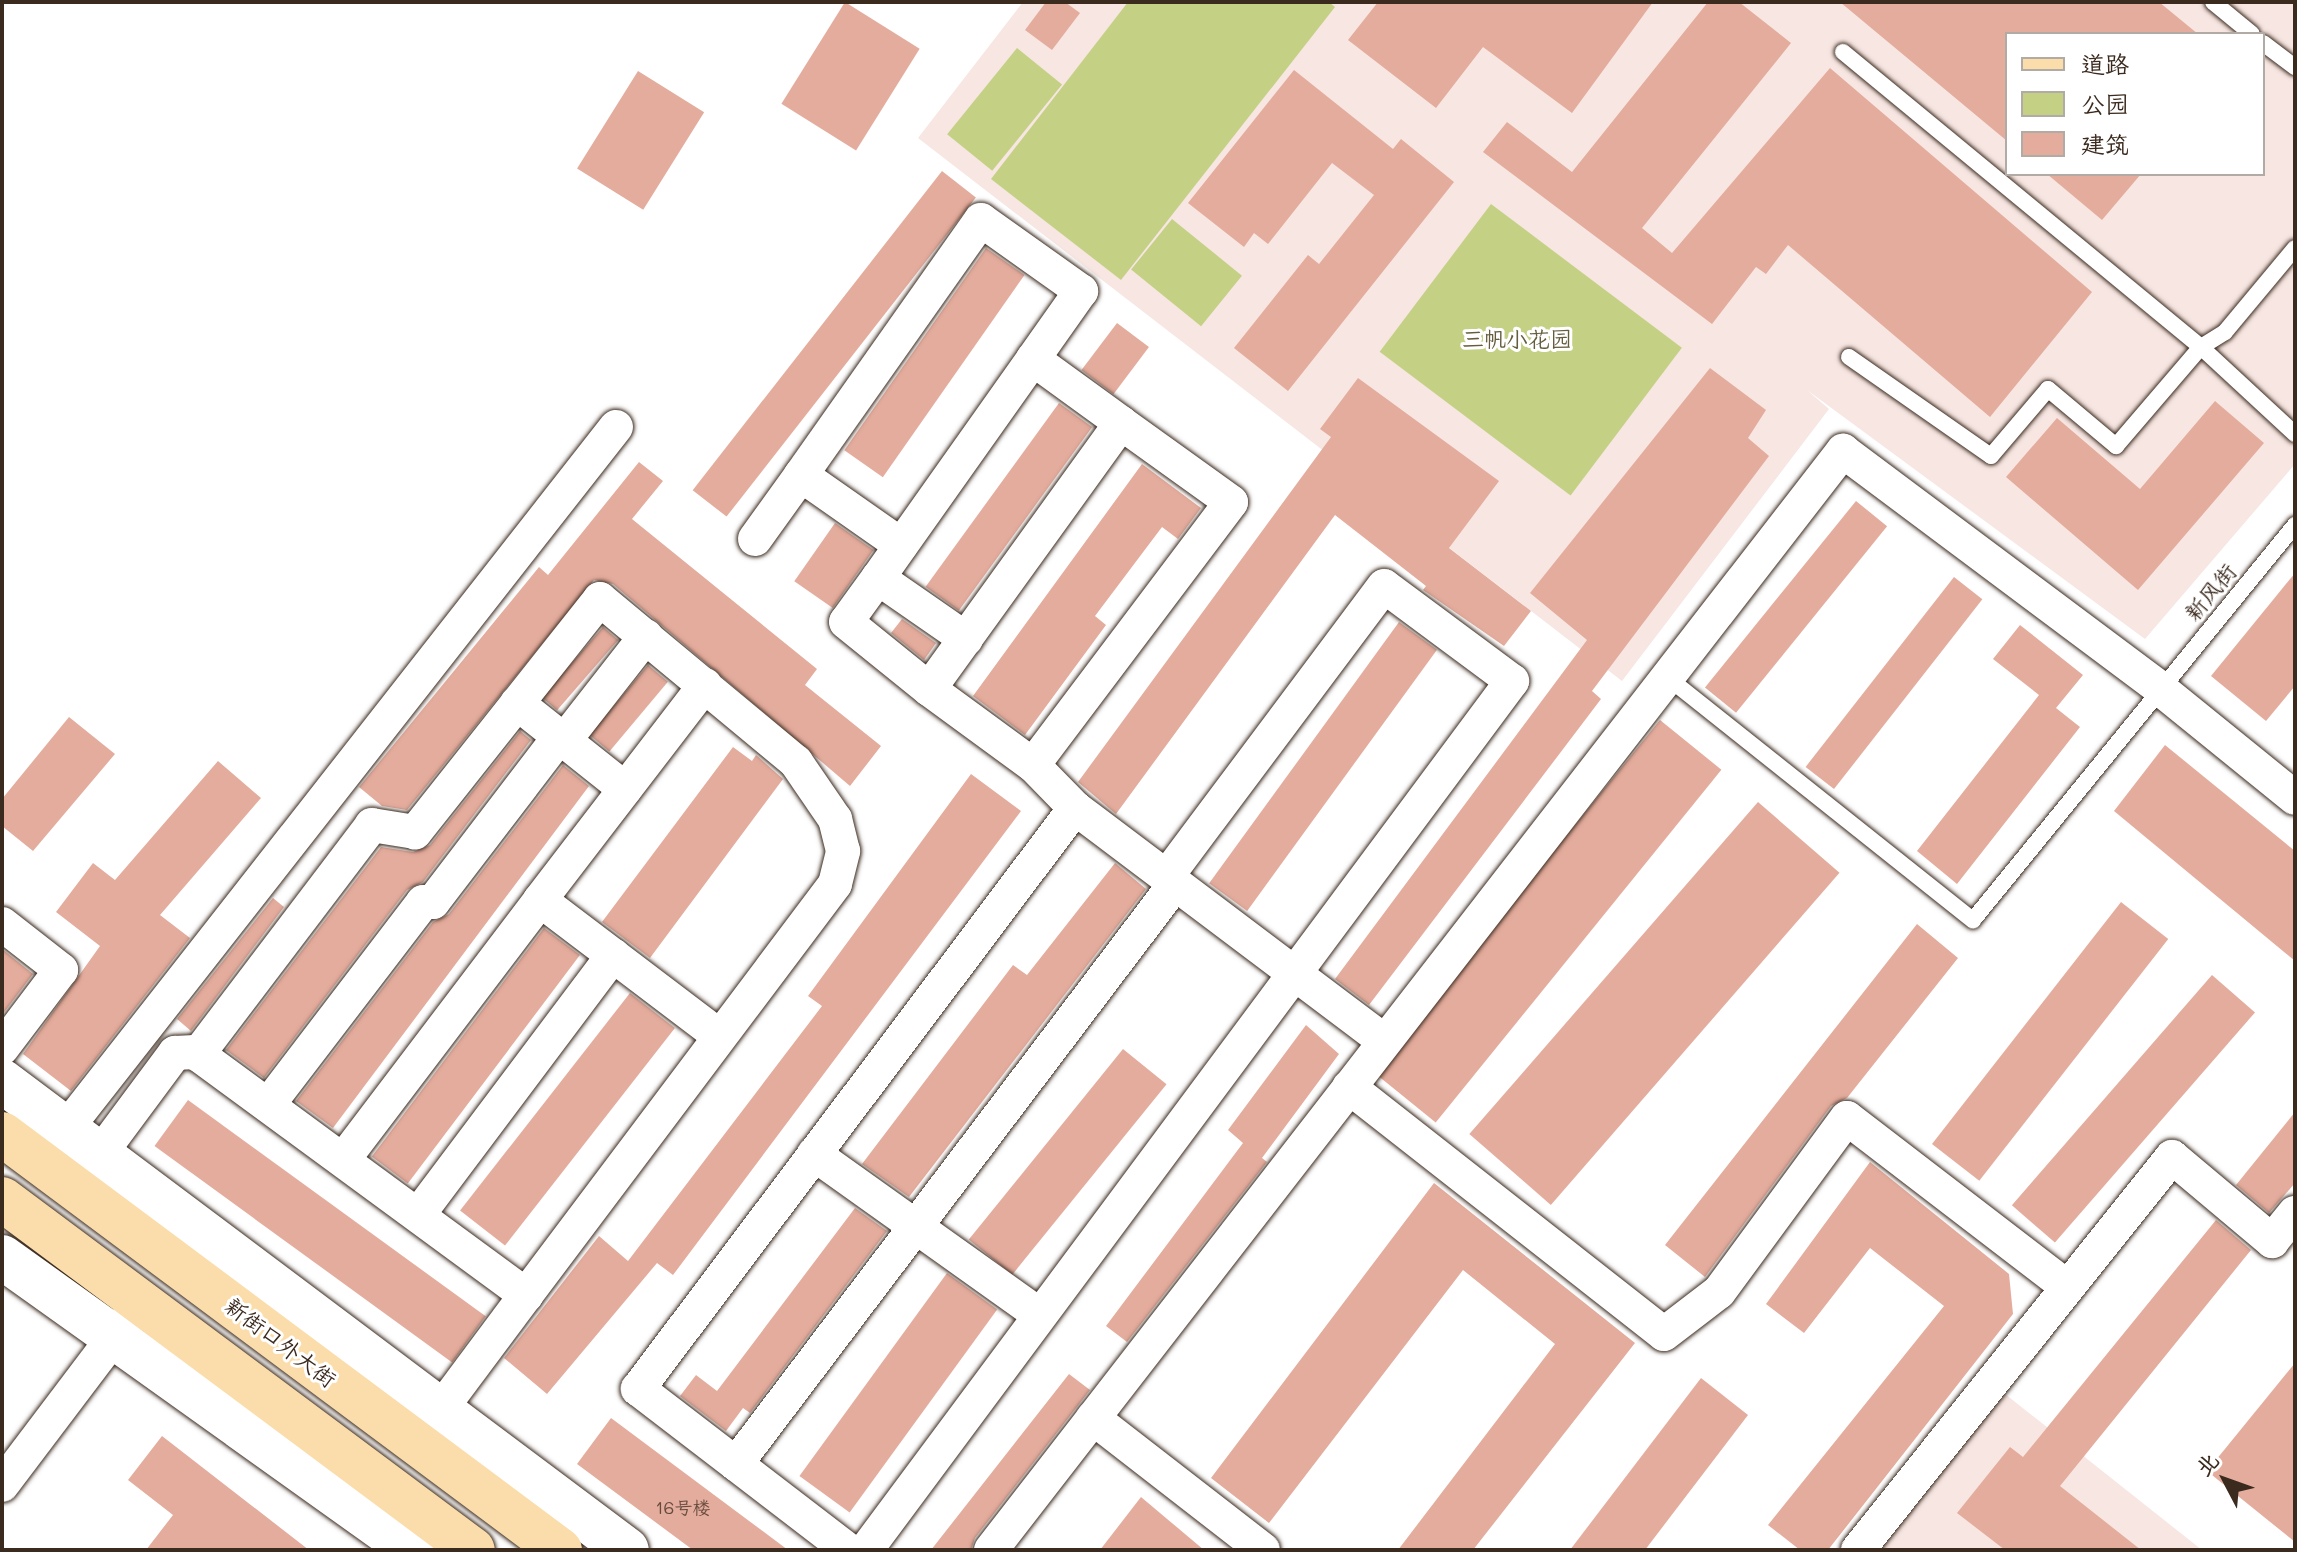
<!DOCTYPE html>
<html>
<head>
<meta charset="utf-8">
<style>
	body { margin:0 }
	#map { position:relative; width:2297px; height:1552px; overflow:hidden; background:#fff; font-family:Mali,"LXGW WenKai TC",sans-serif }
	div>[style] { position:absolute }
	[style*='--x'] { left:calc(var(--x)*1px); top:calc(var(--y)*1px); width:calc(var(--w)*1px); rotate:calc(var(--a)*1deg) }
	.built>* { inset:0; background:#f7e6e2 }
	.green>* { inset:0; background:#c4d185; transform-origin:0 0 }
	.building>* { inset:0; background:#e4ac9d; transform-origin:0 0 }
	.roads { filter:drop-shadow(0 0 2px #3b2a1e) drop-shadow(0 0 2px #3b2a1e) }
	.lane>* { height:16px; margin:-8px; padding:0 8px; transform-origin:8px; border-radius:8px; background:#fff }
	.street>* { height:34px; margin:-17px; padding:0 17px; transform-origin:17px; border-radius:17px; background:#fff }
	.secondary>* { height:44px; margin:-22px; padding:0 22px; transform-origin:22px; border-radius:22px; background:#fff }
	.primary>* { height:44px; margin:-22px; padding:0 22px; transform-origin:22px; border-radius:22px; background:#fbddab }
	span { translate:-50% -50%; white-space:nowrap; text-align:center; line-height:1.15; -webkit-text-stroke:6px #fff; paint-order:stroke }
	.number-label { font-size:18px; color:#654a3e }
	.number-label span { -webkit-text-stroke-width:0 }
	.park-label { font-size:22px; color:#645c3d }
	.street-label { font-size:22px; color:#3b2a1e }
	.frame { position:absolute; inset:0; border:4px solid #3b2a1e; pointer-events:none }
	.legend { position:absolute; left:2005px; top:32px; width:260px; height:144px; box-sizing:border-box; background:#fff; border:2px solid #b1aaa5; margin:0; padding:10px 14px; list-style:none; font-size:24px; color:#3b2a1e }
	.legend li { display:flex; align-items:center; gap:16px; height:40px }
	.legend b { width:40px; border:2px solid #b1aaa5 }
	.north { position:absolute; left:2185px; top:1440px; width:80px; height:80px; -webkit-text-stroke:6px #fff; paint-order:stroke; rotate:311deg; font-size:22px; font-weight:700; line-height:32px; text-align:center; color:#3b2a1e }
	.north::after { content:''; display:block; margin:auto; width:28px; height:36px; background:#3b2a1e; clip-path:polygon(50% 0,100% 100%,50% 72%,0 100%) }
</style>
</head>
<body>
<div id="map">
	<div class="built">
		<div style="clip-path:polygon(evenodd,1023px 2px,2295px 2px,2295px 464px,2145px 639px,1807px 390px,1829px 409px,1622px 681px,918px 138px,1023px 2px,2007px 34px,2263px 34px,2263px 174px,2007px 174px,2007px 34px)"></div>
		<div style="clip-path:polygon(2000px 1390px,2202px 1550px,1876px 1550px)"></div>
	</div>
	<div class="green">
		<div style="clip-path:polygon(1128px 2px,1329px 2px,1335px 7px,1121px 280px,991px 179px)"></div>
		<div style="left:1017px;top:48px;width:58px;height:111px;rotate:39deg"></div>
		<div style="left:1491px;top:204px;width:239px;height:185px;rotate:37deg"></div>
		<div style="left:1172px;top:219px;width:90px;height:65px;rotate:39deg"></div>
	</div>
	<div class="building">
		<div style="left:845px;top:2px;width:88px;height:120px;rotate:32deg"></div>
		<div style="clip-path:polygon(1046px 2px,1065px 2px,1080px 13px,1052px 50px,1025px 30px)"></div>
		<div style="clip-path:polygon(1378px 2px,1653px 2px,1572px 113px,1483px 47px,1436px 108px,1348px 40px)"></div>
		<div style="clip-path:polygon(1708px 2px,1739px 2px,1791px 43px,1642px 228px,1672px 253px,1830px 68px,2092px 292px,1990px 417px,1788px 245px,1766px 274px,1756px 267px,1712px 324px,1483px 152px,1507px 122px,1572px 172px)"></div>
		<div style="clip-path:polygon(1840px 2px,2159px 2px,2198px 34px,2007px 34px,2007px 141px)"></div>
		<div style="clip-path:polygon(1294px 70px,1393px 149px,1401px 139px,1454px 182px,1288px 391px,1234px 348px,1308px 255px,1319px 264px,1374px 195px,1332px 163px,1268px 244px,1254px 233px,1244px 247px,1188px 203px)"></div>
		<div style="left:638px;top:71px;width:78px;height:115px;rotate:32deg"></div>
		<div style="left:942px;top:171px;width:43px;height:405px;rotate:38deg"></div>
		<div style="clip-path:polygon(2047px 174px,2141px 174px,2102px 220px)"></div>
		<div style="left:986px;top:248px;width:47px;height:247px;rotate:35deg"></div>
		<div style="left:1117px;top:323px;width:40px;height:59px;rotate:37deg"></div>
		<div style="clip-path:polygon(1710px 368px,1766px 410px,1748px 438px,1769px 456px,1592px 691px,1601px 699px,1369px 1005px,1335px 979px,1587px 640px,1530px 593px)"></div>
		<div style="clip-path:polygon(1358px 378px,1499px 481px,1449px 548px,1531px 611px,1504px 646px,1423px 590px,1426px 586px,1335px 515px,1116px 814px,1078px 782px,1331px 437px,1320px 429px)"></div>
		<div style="clip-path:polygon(2215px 401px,2264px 443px,2138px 590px,2006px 477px,2057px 418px,2140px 489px)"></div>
		<div style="left:1059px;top:403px;width:41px;height:227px;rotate:36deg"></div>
		<div style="clip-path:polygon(639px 462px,663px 481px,632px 519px,817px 669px,805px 685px,881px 746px,850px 786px,613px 584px,594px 580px,407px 810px,382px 806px,359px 787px,539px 567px,548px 575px)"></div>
		<div style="clip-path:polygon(1142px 464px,1201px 508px,1178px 539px,1162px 527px,1095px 616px,1106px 625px,1025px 735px,973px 696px)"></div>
		<div style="left:1856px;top:501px;width:40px;height:240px;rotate:39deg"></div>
		<div style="left:835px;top:523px;width:47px;height:71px;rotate:35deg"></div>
		<div style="clip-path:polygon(2295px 573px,2295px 686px,2266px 721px,2211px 676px)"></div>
		<div style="left:1954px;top:577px;width:36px;height:241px;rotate:38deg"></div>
		<div style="clip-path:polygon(902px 619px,936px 643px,924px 660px,891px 633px)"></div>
		<div style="left:1399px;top:622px;width:47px;height:323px;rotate:36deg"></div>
		<div style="clip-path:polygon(2020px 625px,2083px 675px,2056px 708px,2080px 727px,1957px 884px,1917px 851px,2039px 695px,1993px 659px)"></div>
		<div style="left:603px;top:627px;width:20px;height:93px;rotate:41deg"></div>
		<div style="left:648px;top:665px;width:26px;height:91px;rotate:40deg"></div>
		<div style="clip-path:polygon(69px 717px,115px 754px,33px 851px,2px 826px,2px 799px)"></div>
		<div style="left:1660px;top:720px;width:79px;height:454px;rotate:39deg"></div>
		<div style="clip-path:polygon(520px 731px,531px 740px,423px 882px,407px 890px,264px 1078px,226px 1050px,381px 847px,413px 852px,430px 845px)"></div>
		<div style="clip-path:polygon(2165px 745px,2295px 851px,2295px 961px,2114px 811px)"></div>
		<div style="clip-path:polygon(733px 747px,752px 761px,756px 755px,783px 779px,650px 958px,602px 922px)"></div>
		<div style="clip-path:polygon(218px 761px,261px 798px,160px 915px,190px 938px,71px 1091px,23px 1054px,100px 946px,56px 912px,93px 863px,115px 880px)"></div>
		<div style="clip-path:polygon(563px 765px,589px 786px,333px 1128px,296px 1101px,433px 922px,449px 914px)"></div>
		<div style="clip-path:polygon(971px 774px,1021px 811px,673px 1275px,657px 1263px,547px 1394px,504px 1358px,599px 1236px,628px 1261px,822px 1006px,808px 996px)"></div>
		<div style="left:1758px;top:802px;width:108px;height:440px;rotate:41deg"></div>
		<div style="clip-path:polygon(1115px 863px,1146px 889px,909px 1197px,862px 1164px,1013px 965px,1027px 975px)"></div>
		<div style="clip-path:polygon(273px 898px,284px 907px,191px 1031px,177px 1019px)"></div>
		<div style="left:2121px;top:902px;width:60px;height:307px;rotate:38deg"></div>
		<div style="clip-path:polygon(1917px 924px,1958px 958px,1847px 1098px,1831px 1106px,1705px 1277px,1665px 1245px)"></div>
		<div style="left:544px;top:928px;width:45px;height:286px;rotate:37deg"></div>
		<div style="clip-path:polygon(2px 949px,33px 974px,2px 1015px)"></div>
		<div style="left:2212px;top:975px;width:57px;height:305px;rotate:41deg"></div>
		<div style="left:630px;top:993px;width:57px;height:276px;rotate:38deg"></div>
		<div style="clip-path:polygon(1306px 1025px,1339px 1054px,1262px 1158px,1267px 1162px,1127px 1342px,1106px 1326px,1243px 1143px,1228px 1130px)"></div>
		<div style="left:1123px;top:1049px;width:56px;height:245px;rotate:39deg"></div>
		<div style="left:188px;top:1100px;width:368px;height:57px;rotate:36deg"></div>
		<div style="clip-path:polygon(2295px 1112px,2295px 1183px,2269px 1213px,2236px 1185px)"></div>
		<div style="clip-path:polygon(1870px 1162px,2009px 1274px,2013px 1314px,1828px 1550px,1800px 1550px,1768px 1525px,1944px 1306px,1870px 1248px,1804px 1333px,1766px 1304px)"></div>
		<div style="clip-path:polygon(1434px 1183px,1635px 1343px,1473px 1550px,1398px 1550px,1555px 1344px,1463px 1270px,1269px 1523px,1211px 1478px)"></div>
		<div style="clip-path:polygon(855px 1208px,887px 1231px,750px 1413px,743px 1408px,726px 1431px,680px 1396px,696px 1375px,717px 1391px)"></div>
		<div style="clip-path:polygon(2216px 1220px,2251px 1250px,2060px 1486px,2141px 1550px,2005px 1550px,1957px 1513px,2010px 1447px,2023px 1457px)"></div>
		<div style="left:947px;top:1273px;width:62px;height:251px;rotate:36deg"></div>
		<div style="clip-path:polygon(2295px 1363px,2295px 1542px,2207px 1471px)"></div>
		<div style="clip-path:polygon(1069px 1374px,1090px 1390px,975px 1538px,971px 1550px,931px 1550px)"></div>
		<div style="clip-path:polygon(1701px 1378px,1748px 1415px,1645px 1550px,1570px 1550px)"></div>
		<div style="clip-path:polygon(611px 1418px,788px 1550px,693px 1550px,577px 1464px)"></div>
		<div style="clip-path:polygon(162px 1436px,309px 1550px,146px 1550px,173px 1515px,128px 1480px)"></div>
		<div style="clip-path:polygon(1141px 1497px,1204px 1550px,1100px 1550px)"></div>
	</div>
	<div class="roads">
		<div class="lane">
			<div style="--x:2213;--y:2;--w:50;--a:39.4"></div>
			<div style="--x:2263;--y:43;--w:40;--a:37"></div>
			<div style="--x:1843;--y:52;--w:464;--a:39.5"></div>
			<div style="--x:2201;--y:347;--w:128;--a:42.8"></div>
			<div style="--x:1849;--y:357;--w:173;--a:34.9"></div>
			<div style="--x:1991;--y:456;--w:88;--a:-49.6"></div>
			<div style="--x:2048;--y:389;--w:89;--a:40"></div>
			<div style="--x:2116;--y:446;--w:130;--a:-49.4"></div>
			<div style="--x:2201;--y:347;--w:28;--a:-32"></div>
			<div style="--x:2225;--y:332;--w:109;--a:-50.2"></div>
			<div style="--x:1667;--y:677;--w:391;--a:38.5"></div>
			<div style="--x:1973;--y:920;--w:510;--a:-50.81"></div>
		</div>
		<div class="street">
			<div style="--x:755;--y:539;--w:79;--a:-54.3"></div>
			<div style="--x:901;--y:545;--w:122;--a:-145"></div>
			<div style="--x:801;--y:475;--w:312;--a:-54.8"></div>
			<div style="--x:981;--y:220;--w:123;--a:35.4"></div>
			<div style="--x:1081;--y:291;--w:83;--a:125.2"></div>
			<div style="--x:878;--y:578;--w:54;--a:126"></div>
			<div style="--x:846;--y:622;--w:107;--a:38.9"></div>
			<div style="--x:966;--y:639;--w:107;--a:-145.3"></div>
			<div style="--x:878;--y:578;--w:268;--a:-54.7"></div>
			<div style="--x:1033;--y:359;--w:109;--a:36"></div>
			<div style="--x:705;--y:685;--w:271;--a:127.5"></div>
			<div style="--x:540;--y:900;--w:223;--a:37.2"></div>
			<div style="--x:517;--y:703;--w:138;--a:38.5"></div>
			<div style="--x:564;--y:741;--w:133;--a:-52"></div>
			<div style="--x:1033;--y:765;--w:329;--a:-53"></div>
			<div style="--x:1231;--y:502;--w:135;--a:-144.3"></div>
			<div style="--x:1121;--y:423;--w:328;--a:125.8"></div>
			<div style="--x:929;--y:689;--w:129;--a:36.2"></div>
			<div style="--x:1033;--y:765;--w:60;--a:45.7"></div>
			<div style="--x:2;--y:924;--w:75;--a:37.9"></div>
			<div style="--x:61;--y:970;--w:98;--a:127.1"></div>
			<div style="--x:1349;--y:1087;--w:400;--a:38.1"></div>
			<div style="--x:1664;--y:1334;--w:69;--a:-37.4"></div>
			<div style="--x:1719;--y:1292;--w:216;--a:-53.7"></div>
			<div style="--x:1847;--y:1118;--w:277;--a:37.5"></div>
			<div style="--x:268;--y:1105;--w:255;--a:-52.6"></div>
			<div style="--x:423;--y:902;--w:10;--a:0"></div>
			<div style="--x:433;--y:902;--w:208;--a:-52.6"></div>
			<div style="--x:51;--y:1148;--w:916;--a:-51.92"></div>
			<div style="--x:100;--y:1154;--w:126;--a:-53.4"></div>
			<div style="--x:175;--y:1053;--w:20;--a:-3"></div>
			<div style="--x:195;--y:1052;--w:411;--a:36.3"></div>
			<div style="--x:526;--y:1295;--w:514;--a:-53.06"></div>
			<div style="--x:835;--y:884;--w:34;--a:-76"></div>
			<div style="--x:843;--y:851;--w:33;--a:-104"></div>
			<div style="--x:835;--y:819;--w:69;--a:-124.4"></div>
			<div style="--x:796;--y:762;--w:255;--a:-140.3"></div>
			<div style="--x:600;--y:599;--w:298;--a:128.4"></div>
			<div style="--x:415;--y:832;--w:44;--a:-170.8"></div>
			<div style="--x:372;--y:825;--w:288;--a:127.2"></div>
			<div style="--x:814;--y:1154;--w:277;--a:35.5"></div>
			<div style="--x:343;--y:1160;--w:326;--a:-52.8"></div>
			<div style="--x:418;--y:1215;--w:325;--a:-53.1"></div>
			<div style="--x:1093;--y:1418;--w:215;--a:37.8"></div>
			<div style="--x:426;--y:1429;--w:167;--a:-53.3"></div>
			<div style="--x:736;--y:1464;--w:727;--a:-52.88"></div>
			<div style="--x:2;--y:1485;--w:207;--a:-52.9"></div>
			<div style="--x:848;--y:1550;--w:265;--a:-142.5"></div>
			<div style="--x:638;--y:1389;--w:727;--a:-53.05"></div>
			<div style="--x:1075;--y:808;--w:387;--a:37"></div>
			<div style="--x:866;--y:1550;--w:1083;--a:-53.37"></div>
			<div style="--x:1512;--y:681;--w:159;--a:-143.4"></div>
			<div style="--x:1384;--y:586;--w:364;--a:126.8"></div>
			<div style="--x:991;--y:1550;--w:1391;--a:-52.22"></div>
			<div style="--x:1843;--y:451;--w:394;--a:36.8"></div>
			<div style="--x:2158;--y:687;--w:176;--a:39"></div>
			<div style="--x:1858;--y:1550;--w:503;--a:-51.38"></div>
			<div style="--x:2172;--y:1157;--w:131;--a:40"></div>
			<div style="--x:2272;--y:1241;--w:36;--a:-51"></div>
		</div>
		<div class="secondary">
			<div style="--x:2;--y:1081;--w:781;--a:36.88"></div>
			<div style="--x:2;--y:1257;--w:504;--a:35.55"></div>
		</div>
		<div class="primary">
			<div style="--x:2;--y:1134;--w:696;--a:36.71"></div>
			<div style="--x:2;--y:1199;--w:587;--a:36.69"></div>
		</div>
	</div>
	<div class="number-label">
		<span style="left:683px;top:1507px">16号楼</span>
	</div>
	<div class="park-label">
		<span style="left:1517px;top:339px">三帆小花园</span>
	</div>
	<div class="street-label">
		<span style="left:2210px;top:592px;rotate:-50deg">新风街</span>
		<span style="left:281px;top:1342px;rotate:37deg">新街口外大街</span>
	</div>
	<div class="frame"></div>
	<ul class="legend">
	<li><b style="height:10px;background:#fbddab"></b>道路</li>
	<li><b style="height:22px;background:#c4d185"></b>公园</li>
	<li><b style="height:22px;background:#e4ac9d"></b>建筑</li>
	</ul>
	<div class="north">北</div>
</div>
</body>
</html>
